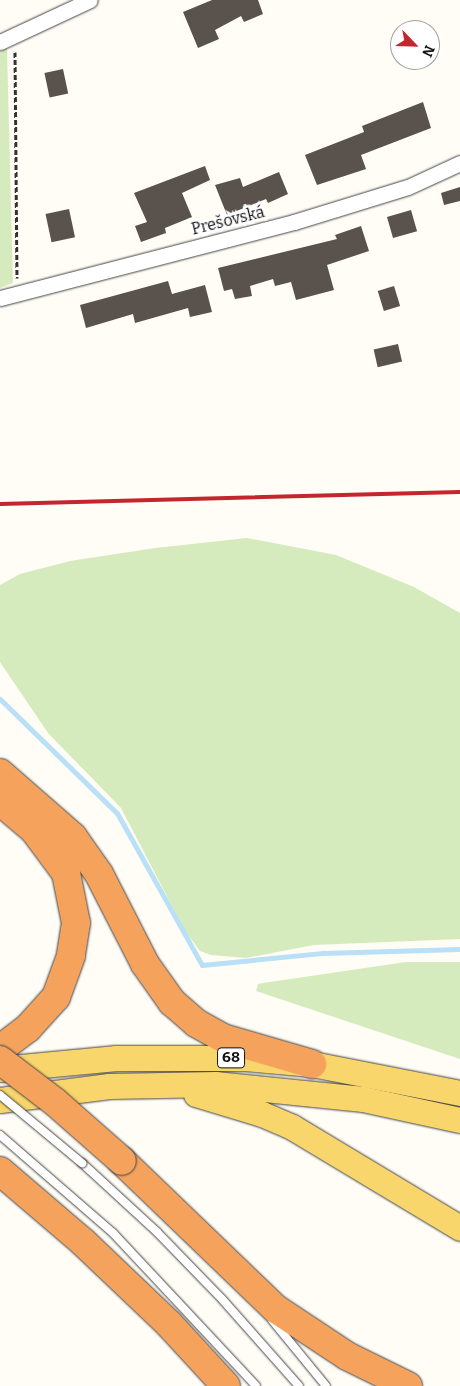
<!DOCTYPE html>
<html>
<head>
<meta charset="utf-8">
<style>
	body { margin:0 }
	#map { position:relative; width:460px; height:1386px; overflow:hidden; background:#fffdf5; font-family:Bitter,serif }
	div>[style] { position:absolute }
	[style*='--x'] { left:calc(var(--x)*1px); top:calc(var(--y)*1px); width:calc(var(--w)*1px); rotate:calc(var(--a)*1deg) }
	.green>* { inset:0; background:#d5ebbd }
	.stream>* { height:5px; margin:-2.5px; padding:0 2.5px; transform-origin:2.5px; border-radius:2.5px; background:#b9e0f7 }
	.building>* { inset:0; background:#5a524d; transform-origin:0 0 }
	.path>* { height:3px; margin-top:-1.5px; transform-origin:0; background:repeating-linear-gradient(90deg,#333 0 5px,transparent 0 7.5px) }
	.roads { filter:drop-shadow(0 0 1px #444) drop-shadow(0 0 1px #444) }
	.lane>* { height:8px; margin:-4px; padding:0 4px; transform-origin:4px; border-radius:4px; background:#fff }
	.street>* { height:15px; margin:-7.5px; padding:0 7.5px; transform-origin:7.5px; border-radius:7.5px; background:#fff }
	.primary>* { height:25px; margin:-12.5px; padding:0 12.5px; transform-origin:12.5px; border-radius:12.5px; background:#f9d66b }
	.highway>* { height:28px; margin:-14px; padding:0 14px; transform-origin:14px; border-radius:14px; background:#f5a25d }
	.rail>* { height:4px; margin:-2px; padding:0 2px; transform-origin:2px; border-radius:2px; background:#c4262e }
	.bridges { filter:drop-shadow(0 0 1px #444) drop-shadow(0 0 1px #444) }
	.lane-bridge>* { height:8px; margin:-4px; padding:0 4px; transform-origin:4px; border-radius:4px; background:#fff }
	.highway-bridge>* { height:28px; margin:-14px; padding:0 14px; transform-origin:14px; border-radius:14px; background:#f5a25d }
	span { translate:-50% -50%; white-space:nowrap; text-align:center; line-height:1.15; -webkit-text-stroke:5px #fff; paint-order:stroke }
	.shield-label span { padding:1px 4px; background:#fff; border:1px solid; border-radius:4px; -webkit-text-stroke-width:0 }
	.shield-label { font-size:15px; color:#111; font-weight:700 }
	.street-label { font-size:16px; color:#111 }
	.north { position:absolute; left:390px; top:20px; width:50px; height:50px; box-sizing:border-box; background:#fff; border:1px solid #a0a0a0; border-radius:50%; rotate:114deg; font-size:14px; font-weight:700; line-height:20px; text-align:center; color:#111 }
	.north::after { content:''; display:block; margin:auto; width:18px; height:22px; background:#c4262e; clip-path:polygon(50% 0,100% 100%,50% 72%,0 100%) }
</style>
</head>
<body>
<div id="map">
	<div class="green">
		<div style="clip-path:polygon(7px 48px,13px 283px,0 288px,0 51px)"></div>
		<div style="clip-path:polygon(247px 538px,336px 555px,414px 587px,460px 613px,460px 939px,314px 945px,246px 958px,211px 955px,200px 951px,185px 931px,121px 808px,48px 733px,0 662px,0 585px,20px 574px,70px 561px,155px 548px)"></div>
		<div style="clip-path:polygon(406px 962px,460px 962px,460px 1059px,256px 991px,258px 984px,263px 983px)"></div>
	</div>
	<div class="stream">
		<div style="--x:0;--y:699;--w:163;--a:44.3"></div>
		<div style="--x:117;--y:813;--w:174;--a:60.8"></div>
		<div style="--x:202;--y:965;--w:122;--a:-5.7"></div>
		<div style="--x:323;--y:953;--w:137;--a:-1.7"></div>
	</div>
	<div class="building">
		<div style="clip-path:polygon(212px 0,258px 0,263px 14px,244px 22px,241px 16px,215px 30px,219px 39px,198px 48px,183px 12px)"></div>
		<div style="left:63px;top:69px;width:25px;height:19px;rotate:78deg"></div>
		<div style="clip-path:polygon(423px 102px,431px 128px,361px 155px,366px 169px,317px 185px,305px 155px,364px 132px,362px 126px)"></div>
		<div style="clip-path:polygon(205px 166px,210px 180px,182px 193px,192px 217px,165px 228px,166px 233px,141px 242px,135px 226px,147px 222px,134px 193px)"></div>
		<div style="clip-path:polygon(279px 172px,288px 194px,268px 203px,266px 199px,227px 215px,215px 185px,240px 178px,243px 187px)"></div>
		<div style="clip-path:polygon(460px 187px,460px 201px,444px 205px,441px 193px)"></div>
		<div style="left:69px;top:209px;width:29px;height:24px;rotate:78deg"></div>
		<div style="left:411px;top:210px;width:22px;height:25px;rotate:74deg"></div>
		<div style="clip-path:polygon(361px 226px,369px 251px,327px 265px,334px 290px,296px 300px,291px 282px,275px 286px,273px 279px,250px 286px,252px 296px,235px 299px,232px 289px,224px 291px,218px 268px,337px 239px,335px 235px)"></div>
		<div style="clip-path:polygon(168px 281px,172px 294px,205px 285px,212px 312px,190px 317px,188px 308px,135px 323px,133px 314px,86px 328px,80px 305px)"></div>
		<div style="left:394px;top:286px;width:21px;height:17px;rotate:73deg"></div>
		<div style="left:398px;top:344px;width:18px;height:25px;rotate:77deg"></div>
	</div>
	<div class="path">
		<div style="--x:15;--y:52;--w:226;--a:89.5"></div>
	</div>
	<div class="roads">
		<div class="lane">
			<div style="--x:0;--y:1135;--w:150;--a:40.9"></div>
			<div style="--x:113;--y:1233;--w:209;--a:46.9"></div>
			<div style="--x:82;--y:1163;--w:102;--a:42.6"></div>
			<div style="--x:157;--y:1232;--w:93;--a:45.9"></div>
			<div style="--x:222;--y:1299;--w:116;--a:48.5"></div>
			<div style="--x:272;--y:1320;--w:85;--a:50.7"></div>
		</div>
		<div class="street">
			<div style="--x:0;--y:42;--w:99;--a:-25"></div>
			<div style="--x:0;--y:298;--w:304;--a:-14.5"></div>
			<div style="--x:294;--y:222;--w:119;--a:-17.1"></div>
			<div style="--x:408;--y:187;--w:57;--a:-24.8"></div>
		</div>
		<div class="primary">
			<div style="--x:0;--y:1069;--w:117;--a:-5.4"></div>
			<div style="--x:116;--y:1058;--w:129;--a:0"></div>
			<div style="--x:245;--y:1058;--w:67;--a:5.1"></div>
			<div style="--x:312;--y:1064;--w:151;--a:11.1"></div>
			<div style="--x:196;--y:1094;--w:69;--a:16.9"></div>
			<div style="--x:262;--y:1114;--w:33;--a:23"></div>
			<div style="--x:292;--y:1127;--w:196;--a:31"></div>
			<div style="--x:0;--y:1100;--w:110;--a:-7.3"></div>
			<div style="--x:109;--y:1086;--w:106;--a:-1.1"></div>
			<div style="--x:215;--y:1084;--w:149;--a:5.8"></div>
			<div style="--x:363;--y:1099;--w:99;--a:12.2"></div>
		</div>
		<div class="highway">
			<div style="--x:0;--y:773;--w:97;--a:41.2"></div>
			<div style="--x:73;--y:837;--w:45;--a:54.9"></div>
			<div style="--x:99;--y:874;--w:101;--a:62.9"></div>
			<div style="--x:145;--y:964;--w:47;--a:54.6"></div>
			<div style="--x:172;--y:1002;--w:32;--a:41"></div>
			<div style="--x:196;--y:1023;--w:31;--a:29"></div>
			<div style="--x:223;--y:1038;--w:93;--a:16.3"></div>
			<div style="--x:0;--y:801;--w:45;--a:40.5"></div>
			<div style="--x:34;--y:830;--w:54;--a:53.3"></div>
			<div style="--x:66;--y:873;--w:51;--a:78.7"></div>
			<div style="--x:76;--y:923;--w:33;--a:99"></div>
			<div style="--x:71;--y:956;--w:44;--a:110.1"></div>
			<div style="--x:56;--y:997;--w:42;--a:132.1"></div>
			<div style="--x:28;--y:1028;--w:35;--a:143"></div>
			<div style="--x:122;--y:1161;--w:214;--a:43.9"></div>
			<div style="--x:276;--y:1309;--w:85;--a:33.5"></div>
			<div style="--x:347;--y:1356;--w:68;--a:26.2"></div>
			<div style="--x:0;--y:1171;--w:109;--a:40.5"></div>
			<div style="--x:83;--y:1242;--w:119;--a:43.6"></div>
			<div style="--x:169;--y:1324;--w:84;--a:47.4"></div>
		</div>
	</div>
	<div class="rail">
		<div style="--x:0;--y:504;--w:460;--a:-1.5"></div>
	</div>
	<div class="bridges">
		<div class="lane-bridge">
			<div style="--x:0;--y:1095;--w:107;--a:39.7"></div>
		</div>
		<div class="highway-bridge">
			<div style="--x:0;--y:1060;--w:69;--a:37.4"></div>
			<div style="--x:55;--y:1102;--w:89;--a:41.4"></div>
		</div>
	</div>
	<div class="shield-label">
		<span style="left:231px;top:1058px">68</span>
	</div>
	<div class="street-label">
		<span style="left:228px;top:221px;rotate:-14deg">Prešovská</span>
	</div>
	<div class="north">N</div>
</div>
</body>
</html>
